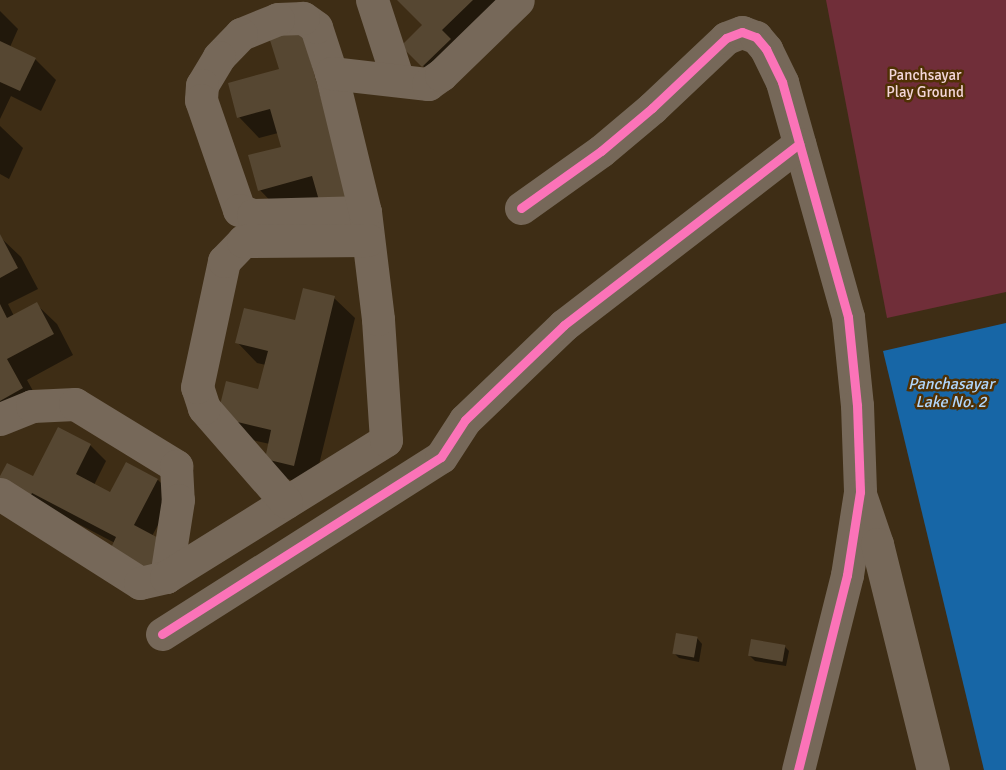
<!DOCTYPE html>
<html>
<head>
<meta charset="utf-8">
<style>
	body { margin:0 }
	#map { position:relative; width:1006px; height:770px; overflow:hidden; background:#3e2d15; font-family:Signika,sans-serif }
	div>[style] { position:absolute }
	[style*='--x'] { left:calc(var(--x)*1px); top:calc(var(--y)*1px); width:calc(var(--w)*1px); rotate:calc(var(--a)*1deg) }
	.green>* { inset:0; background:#702e39 }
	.water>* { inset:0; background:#1766a6 }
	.shadow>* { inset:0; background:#0007 }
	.building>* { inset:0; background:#564732; transform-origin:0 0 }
	.minor>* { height:33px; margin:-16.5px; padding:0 16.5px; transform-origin:16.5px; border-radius:16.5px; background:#766859 }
	.cycleway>* { height:9px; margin:-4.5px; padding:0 4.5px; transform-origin:4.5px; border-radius:4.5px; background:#fb73b8 }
	span { translate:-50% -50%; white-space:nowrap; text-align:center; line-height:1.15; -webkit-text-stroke:5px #4f3004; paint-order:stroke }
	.park-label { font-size:15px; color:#f3d6d9 }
	.water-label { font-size:16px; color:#b0d6fc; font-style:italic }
</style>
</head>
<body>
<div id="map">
	<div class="green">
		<div style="clip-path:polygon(826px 0,1006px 0,1006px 292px,887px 318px)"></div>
	</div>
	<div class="water">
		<div style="clip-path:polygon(1006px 323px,1006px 770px,984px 770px,883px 351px)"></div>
	</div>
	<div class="shadow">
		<div style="clip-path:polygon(399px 0,514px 0,444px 86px,403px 46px,424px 26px)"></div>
		<div style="clip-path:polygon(0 11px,18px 29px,10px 47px,35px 59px,56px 80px,41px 111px,11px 96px,0 119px)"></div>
		<div style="clip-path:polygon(280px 70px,320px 200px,280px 211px,260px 190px,282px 148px,278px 133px,259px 138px,239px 117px)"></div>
		<div style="clip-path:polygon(0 126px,23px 148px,9px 179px,0 174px)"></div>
		<div style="clip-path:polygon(0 237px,21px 257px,38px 289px,8px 304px,14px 316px,36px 304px,57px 324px,73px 355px,27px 380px,43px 409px,0 408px)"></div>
		<div style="clip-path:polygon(334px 298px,355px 318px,314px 485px,287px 479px,266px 458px,270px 444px,239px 437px,219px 416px,260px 391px,266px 365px,257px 363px,237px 342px,296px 322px)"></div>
		<div style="clip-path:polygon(59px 429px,90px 445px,106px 461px,94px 485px,111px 494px,158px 480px,174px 496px,152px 536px,115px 543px,48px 508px,14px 499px,34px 478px)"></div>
		<div style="clip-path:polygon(697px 638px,702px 644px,699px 662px,679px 658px,674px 653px)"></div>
		<div style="clip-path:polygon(784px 646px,789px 651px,786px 666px,755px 661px,750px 656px)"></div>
	</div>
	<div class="building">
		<div style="clip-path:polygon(397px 0,473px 0,442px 30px,451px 39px,422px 67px,401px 46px,422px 25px)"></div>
		<div style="clip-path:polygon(301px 28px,349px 196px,320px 204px,312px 176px,258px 191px,248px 155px,281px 147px,270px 109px,237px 118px,228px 83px,279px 69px,269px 37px)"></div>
		<div style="clip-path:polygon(0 41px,36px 58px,20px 91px,0 82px)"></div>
		<div style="clip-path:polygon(0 234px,18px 268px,0 278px)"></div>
		<div style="clip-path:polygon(303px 288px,335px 296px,294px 466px,265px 459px,271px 430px,217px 417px,226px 381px,258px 389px,268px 351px,235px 343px,244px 308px,295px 320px)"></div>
		<div style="clip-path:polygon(37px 302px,54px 334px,7px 359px,23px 388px,0 401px,0 304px,7px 318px)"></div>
		<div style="clip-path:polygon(58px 427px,91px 444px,76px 474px,110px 492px,126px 462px,158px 479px,134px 525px,164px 541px,149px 570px,110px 550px,116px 537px,32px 493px,28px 500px,0 485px,0 476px,7px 463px,33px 476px)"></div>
		<div style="left:676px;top:633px;width:22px;height:21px;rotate:10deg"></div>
		<div style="left:751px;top:639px;width:35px;height:17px;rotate:10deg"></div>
	</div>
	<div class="minor">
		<div style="--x:372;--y:0;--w:84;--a:72"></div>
		<div style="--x:331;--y:73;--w:48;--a:-108.1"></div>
		<div style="--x:316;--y:27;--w:16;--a:-145"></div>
		<div style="--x:303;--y:18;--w:25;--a:178"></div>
		<div style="--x:278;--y:19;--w:40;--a:158"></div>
		<div style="--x:241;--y:34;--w:32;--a:134"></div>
		<div style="--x:219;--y:57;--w:33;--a:121"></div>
		<div style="--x:202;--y:85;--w:15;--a:94"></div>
		<div style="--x:201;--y:100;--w:116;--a:70.9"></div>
		<div style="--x:239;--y:210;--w:15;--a:20"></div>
		<div style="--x:253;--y:215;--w:112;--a:-1.5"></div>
		<div style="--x:521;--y:208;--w:98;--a:-35.5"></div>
		<div style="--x:601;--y:151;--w:67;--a:-40.1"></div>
		<div style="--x:652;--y:108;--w:102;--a:-43.4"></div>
		<div style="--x:726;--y:38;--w:17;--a:-21"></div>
		<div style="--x:742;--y:32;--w:15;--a:20"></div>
		<div style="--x:756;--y:37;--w:16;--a:50"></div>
		<div style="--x:766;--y:49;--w:37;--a:64"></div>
		<div style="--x:782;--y:82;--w:244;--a:74.3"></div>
		<div style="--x:848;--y:317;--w:88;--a:84.2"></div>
		<div style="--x:857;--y:405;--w:87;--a:88"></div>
		<div style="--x:860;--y:492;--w:84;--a:98.9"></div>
		<div style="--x:847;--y:575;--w:201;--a:104.1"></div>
		<div style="--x:0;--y:419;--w:35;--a:-22"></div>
		<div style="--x:32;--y:406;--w:43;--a:-2.7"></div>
		<div style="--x:75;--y:404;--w:119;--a:31.5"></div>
		<div style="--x:176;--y:466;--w:34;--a:87"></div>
		<div style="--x:178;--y:500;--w:78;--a:98.9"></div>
		<div style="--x:0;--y:494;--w:166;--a:32.4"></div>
		<div style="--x:140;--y:583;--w:27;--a:-13"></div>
		<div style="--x:166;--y:577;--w:259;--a:-31.9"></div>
		<div style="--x:386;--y:440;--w:121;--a:-93.8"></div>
		<div style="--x:378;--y:319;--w:108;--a:-96.9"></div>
		<div style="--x:365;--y:212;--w:143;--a:-103.7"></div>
		<div style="--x:331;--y:73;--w:98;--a:6.5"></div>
		<div style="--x:428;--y:84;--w:16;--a:-35"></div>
		<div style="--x:441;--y:75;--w:107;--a:-44.2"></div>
		<div style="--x:861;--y:497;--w:50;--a:71.2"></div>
		<div style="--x:877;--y:544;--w:233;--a:76.1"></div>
		<div style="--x:286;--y:502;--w:125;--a:-131.1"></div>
		<div style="--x:204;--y:408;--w:22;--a:-108"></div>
		<div style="--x:197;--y:387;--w:129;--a:-77.9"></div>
		<div style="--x:224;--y:261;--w:28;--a:-46"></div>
		<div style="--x:243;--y:241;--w:125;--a:-0.5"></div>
		<div style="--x:162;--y:634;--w:330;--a:-32.4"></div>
		<div style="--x:441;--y:457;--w:44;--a:-57"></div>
		<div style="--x:465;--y:420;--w:137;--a:-43.8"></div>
		<div style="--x:564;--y:325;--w:297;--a:-37.6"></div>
	</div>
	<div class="cycleway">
		<div style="--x:521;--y:208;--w:98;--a:-35.5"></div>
		<div style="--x:601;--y:151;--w:67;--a:-40.1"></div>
		<div style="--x:652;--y:108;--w:102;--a:-43.4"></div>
		<div style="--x:726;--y:38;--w:17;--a:-21"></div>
		<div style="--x:742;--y:32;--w:15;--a:20"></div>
		<div style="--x:756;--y:37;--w:16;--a:50"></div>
		<div style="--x:766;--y:49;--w:37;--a:64"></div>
		<div style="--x:782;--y:82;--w:244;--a:74.3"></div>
		<div style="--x:848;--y:317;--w:88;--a:84.2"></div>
		<div style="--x:857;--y:405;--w:87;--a:88"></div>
		<div style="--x:860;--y:492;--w:84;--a:98.9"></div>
		<div style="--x:847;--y:575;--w:201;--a:104.1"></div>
		<div style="--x:162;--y:634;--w:330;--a:-32.4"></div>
		<div style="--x:441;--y:457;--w:44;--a:-57"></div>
		<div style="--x:465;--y:420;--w:137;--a:-43.8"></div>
		<div style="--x:564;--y:325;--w:297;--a:-37.6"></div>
	</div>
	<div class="park-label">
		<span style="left:925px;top:84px">Panchsayar<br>Play Ground</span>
	</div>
	<div class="water-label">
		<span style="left:951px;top:393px">Panchasayar<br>Lake No. 2</span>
	</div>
</div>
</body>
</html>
